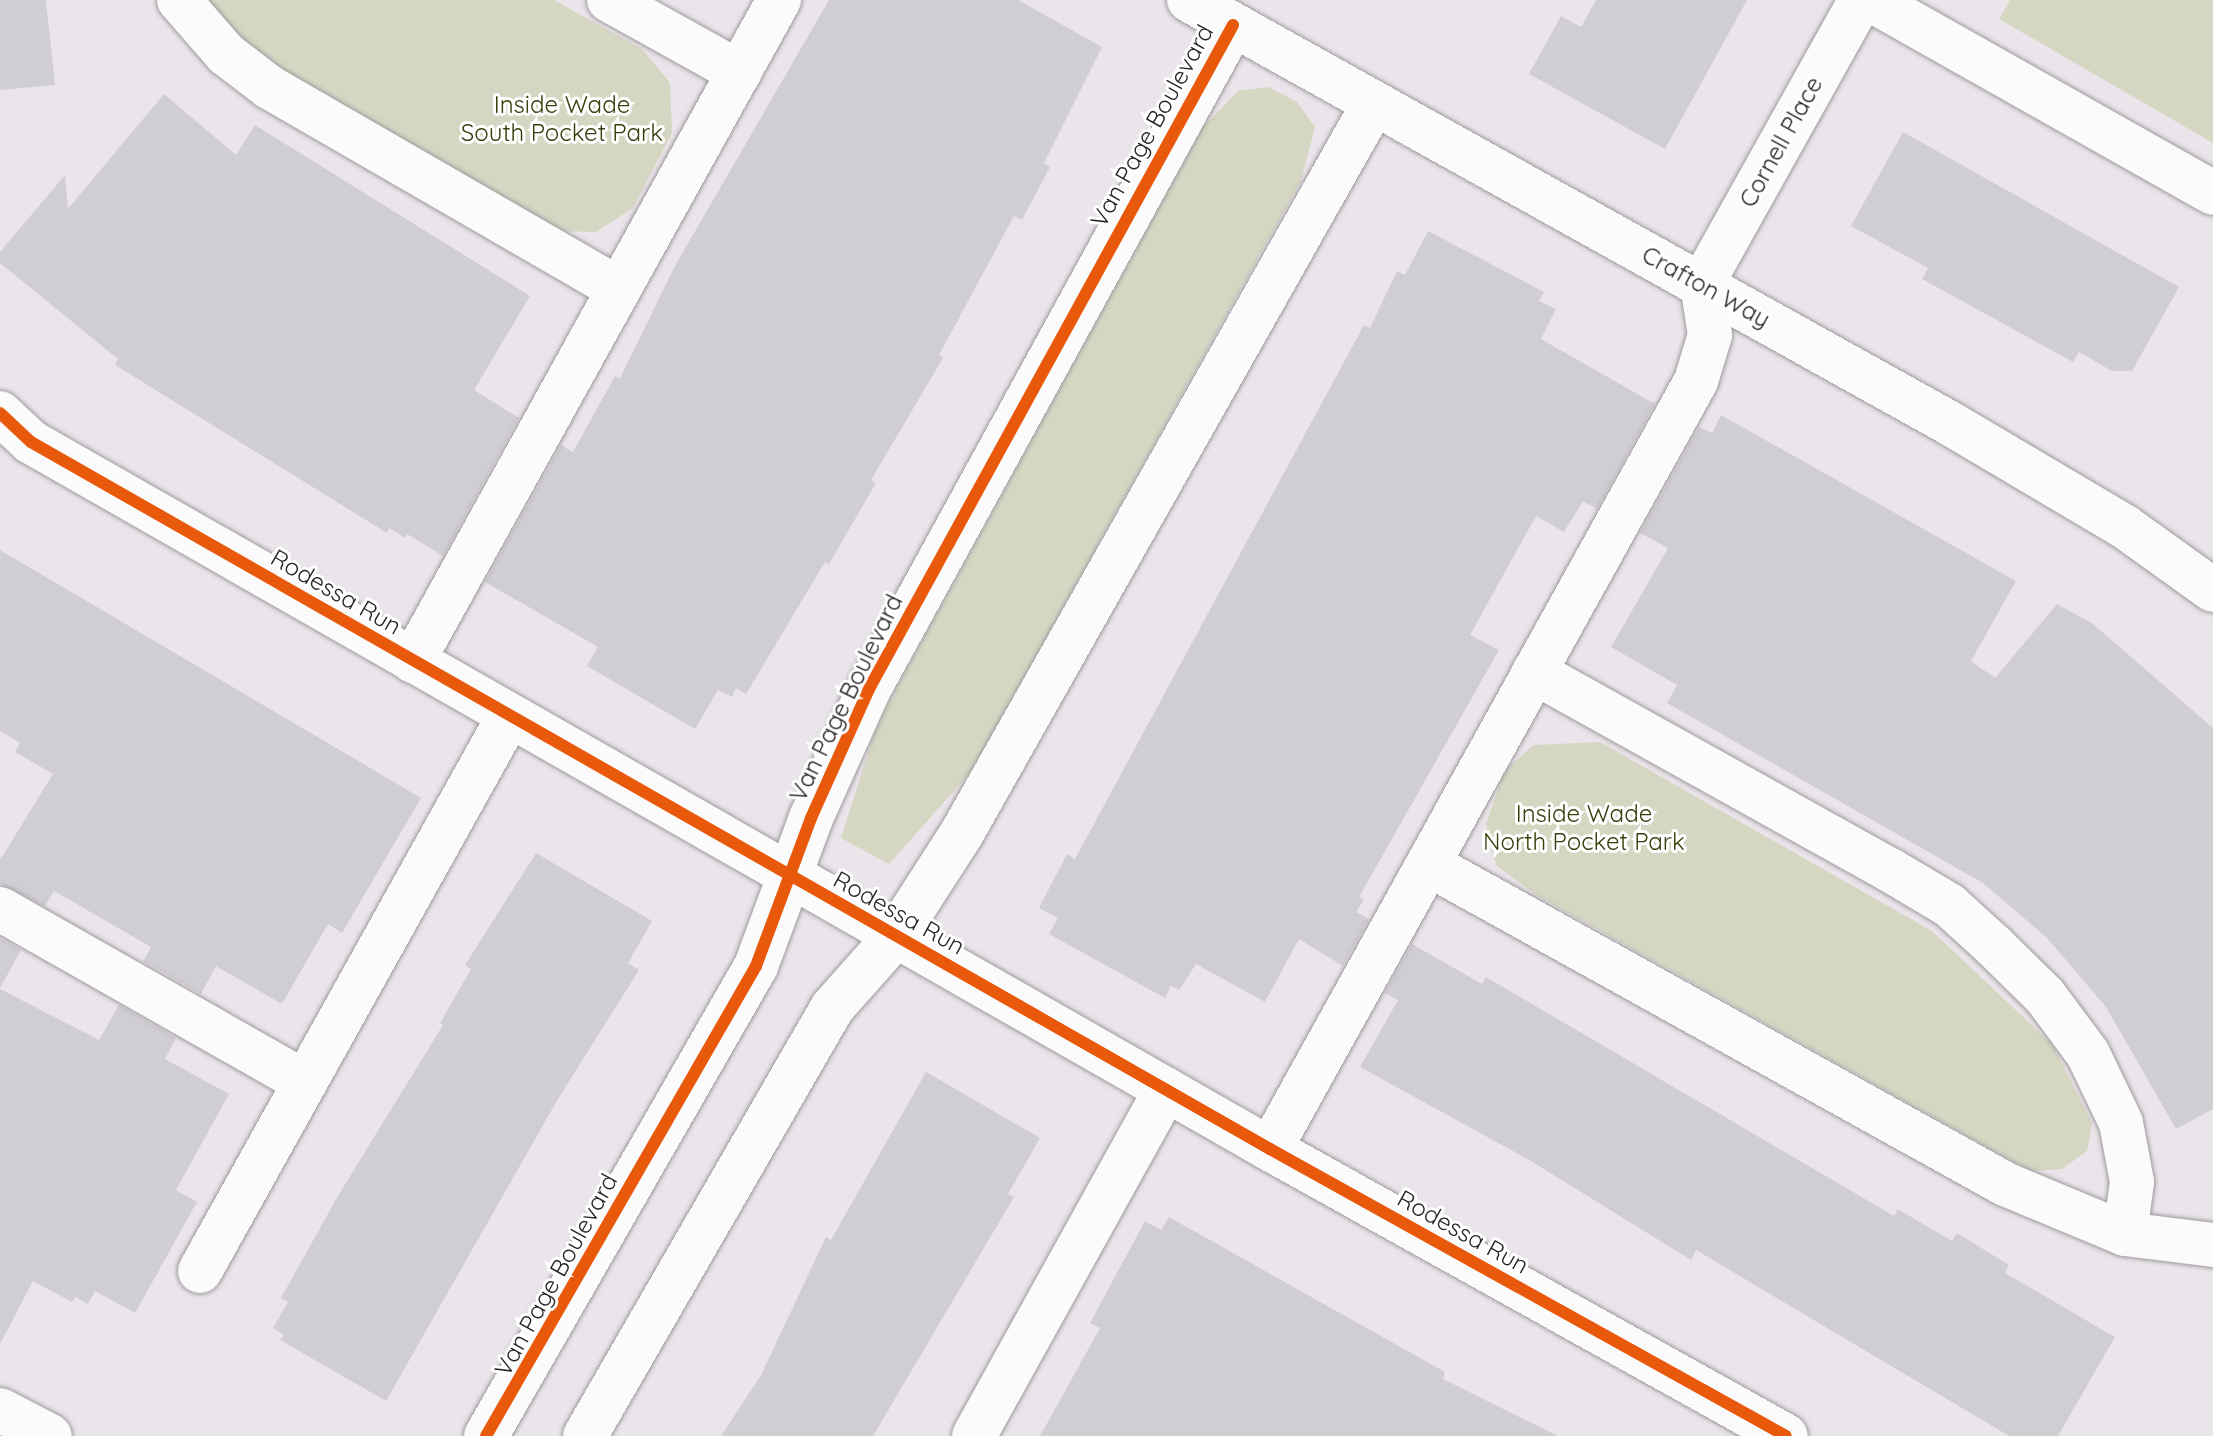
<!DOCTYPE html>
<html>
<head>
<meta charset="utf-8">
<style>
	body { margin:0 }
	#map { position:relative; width:2213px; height:1436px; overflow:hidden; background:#eae5ea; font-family:Quicksand,sans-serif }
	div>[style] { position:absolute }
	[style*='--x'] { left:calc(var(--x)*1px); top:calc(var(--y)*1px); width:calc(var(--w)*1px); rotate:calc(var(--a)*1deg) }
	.green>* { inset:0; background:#d5d7c3 }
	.building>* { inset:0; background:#d1ced3 }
	.roads { filter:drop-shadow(0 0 2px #9e9a9e) drop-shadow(0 0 2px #9e9a9e) }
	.minor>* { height:44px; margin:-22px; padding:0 22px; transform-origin:22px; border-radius:22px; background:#fcfbfc }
	.cycleway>* { height:12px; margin:-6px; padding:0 6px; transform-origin:6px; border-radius:6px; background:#e8590c }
	span { translate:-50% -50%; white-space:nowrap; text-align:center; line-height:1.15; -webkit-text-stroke:6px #fff; paint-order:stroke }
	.park-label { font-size:24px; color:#393e0c }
	.street-label { font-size:24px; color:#282428 }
</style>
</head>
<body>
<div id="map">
	<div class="green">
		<div style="clip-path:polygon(208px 0,554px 0,642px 49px,670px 83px,672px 133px,633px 208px,596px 232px,555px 231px,284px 70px,236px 35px)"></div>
		<div style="clip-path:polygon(2010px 0,2213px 0,2213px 143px,1999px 19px)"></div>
		<div style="clip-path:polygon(1268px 87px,1297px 102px,1315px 127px,1301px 181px,971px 772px,889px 864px,841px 838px,878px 722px,1203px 127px,1238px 91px)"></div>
		<div style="clip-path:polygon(1600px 742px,1932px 931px,2052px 1044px,2092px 1123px,2087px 1151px,2062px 1169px,2030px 1171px,1536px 895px,1496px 865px,1486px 824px,1505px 770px,1534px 745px)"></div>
	</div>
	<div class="building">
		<div style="clip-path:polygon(0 0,46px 0,55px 85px,0 90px)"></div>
		<div style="clip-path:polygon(829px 0,1018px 0,1102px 47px,1044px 163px,1050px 167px,1022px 220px,1014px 216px,939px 355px,943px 358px,871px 480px,876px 483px,829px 564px,825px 562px,746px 694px,736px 688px,732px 697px,718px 690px,695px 729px,587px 666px,598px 647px,485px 582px,561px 445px,573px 452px,615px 376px,620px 378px,675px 266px)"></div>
		<div style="clip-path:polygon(1596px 0,1747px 0,1665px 149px,1529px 74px,1561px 16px,1581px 27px)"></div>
		<div style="clip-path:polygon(164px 94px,236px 155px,255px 125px,530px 296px,474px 390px,519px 418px,443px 556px,407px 534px,405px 538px,389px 528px,387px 533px,115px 365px,118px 359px,0 263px,0 252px,65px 175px,68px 209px)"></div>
		<div style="clip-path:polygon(1903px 132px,2179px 287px,2132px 371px,2112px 371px,2079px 352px,2073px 362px,1922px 279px,1928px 268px,1851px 226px)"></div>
		<div style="clip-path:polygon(1428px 231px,1544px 292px,1539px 301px,1556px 309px,1541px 339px,1655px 404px,1597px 509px,1583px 501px,1564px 532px,1536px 516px,1470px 635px,1499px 650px,1359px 897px,1364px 900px,1356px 912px,1369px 919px,1343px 966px,1299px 939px,1265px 1002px,1196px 964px,1179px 990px,1171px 986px,1165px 998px,1049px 934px,1058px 918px,1039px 908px,1067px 854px,1075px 859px,1364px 325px,1370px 328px,1397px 271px,1405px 275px)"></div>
		<div style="clip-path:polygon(1721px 415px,2016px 581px,1971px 661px,1995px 678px,2057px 604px,2093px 624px,2213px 728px,2213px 1109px,2176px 1129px,2106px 1007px,2047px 938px,1983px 883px,1667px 703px,1677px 685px,1611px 647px,1668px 548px,1640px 533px,1699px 427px,1712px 433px)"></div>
		<div style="clip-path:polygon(0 550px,421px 798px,342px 933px,328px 924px,282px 1004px,216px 966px,201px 994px,143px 961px,151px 947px,54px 891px,45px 906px,0 884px,0 860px,53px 774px,15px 752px,20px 743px,0 731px)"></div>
		<div style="clip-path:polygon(536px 853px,652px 921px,628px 963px,639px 970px,558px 1099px,386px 1401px,280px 1340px,284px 1335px,273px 1328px,288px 1302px,281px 1298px,339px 1194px,443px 1025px,440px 1023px,471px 969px,465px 965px)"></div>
		<div style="clip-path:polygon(0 938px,21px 950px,0 988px)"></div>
		<div style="clip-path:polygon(1412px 944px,1482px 984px,1486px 977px,1894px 1216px,1898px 1209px,1952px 1241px,1957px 1233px,2009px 1265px,2005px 1273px,2115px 1337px,2058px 1436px,2009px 1436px,1696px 1250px,1691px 1260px,1531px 1161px,1360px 1067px,1398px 1000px,1385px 993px)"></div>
		<div style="clip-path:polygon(0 989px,99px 1040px,119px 1005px,176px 1038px,165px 1059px,229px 1094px,176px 1190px,197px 1202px,135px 1313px,95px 1291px,88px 1304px,75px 1297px,72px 1302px,33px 1281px,0 1344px)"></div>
		<div style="clip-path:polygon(926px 1072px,1040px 1138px,1008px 1194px,1014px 1197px,873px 1436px,721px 1436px,761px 1375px,826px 1237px,831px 1240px)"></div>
		<div style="clip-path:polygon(1169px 1217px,1445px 1372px,1443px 1379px,1558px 1436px,1040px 1436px,1100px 1328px,1090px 1323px,1145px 1221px,1161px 1230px)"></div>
	</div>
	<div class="roads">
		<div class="minor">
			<div style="--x:179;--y:0;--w:72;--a:49"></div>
			<div style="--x:226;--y:54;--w:54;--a:37.5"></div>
			<div style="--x:269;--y:87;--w:404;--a:30"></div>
			<div style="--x:609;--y:0;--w:149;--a:29"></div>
			<div style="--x:1189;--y:0;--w:872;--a:29.09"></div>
			<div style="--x:1951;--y:424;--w:202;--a:30.6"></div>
			<div style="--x:2125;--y:527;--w:108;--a:35.6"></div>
			<div style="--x:1871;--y:0;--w:393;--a:29.4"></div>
			<div style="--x:0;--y:413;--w:42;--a:43.1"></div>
			<div style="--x:31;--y:442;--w:1427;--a:29.71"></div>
			<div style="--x:1270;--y:1149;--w:590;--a:29.08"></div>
			<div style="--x:413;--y:661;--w:756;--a:-61.03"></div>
			<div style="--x:1534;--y:672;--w:407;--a:29.1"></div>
			<div style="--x:1890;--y:870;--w:69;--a:30.7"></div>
			<div style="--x:1949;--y:905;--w:61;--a:42.3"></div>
			<div style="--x:1994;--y:946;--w:71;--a:44.4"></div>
			<div style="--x:2045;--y:996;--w:72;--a:53.4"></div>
			<div style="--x:2088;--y:1054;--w:76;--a:64.4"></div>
			<div style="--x:2121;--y:1123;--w:60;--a:79.4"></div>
			<div style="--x:2132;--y:1182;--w:52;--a:97.7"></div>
			<div style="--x:1428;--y:864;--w:660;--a:29.01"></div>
			<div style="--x:2005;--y:1184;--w:130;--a:22.6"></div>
			<div style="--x:2125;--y:1234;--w:89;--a:7.1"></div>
			<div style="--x:0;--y:909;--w:351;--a:29.6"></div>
			<div style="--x:1270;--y:1149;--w:878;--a:-60.98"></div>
			<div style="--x:1696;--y:381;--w:48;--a:-73.1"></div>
			<div style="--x:1710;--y:335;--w:52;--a:-98.9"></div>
			<div style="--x:1702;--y:284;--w:325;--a:-60.8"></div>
			<div style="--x:200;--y:1271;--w:635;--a:-60.89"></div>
			<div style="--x:0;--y:1410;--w:56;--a:27.5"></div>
			<div style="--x:486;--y:1436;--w:542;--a:-60.12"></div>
			<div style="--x:756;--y:966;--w:158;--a:-69.6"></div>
			<div style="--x:811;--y:818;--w:144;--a:-65.8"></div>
			<div style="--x:870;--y:687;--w:755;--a:-61.26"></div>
			<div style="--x:585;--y:1436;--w:494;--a:-60"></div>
			<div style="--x:832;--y:1008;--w:95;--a:-48.4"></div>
			<div style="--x:895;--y:937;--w:124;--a:-57.2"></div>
			<div style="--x:962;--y:833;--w:836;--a:-60.55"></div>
			<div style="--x:974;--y:1436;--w:396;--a:-61"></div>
		</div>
	</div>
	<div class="cycleway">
		<div style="--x:0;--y:413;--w:42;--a:43.1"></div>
		<div style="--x:31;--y:442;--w:1427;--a:29.71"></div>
		<div style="--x:1270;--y:1149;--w:590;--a:29.08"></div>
		<div style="--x:486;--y:1436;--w:542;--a:-60.12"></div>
		<div style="--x:756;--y:966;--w:158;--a:-69.6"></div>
		<div style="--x:811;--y:818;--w:144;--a:-65.8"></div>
		<div style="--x:870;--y:687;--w:755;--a:-61.26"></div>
	</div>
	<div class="park-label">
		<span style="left:562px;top:119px">Inside Wade<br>South Pocket Park</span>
		<span style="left:1584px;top:828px">Inside Wade<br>North Pocket Park</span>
	</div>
	<div class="street-label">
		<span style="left:1152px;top:126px;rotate:-61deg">Van Page Boulevard</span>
		<span style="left:1781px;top:142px;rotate:-61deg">Cornell Place</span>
		<span style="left:1706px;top:287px;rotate:29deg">Crafton Way</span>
		<span style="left:336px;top:592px;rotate:30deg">Rodessa Run</span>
		<span style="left:846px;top:698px;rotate:-64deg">Van Page Boulevard</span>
		<span style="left:899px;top:913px;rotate:29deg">Rodessa Run</span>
		<span style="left:1463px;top:1232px;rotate:29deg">Rodessa Run</span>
		<span style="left:556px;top:1275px;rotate:-61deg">Van Page Boulevard</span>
	</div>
</div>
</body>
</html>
